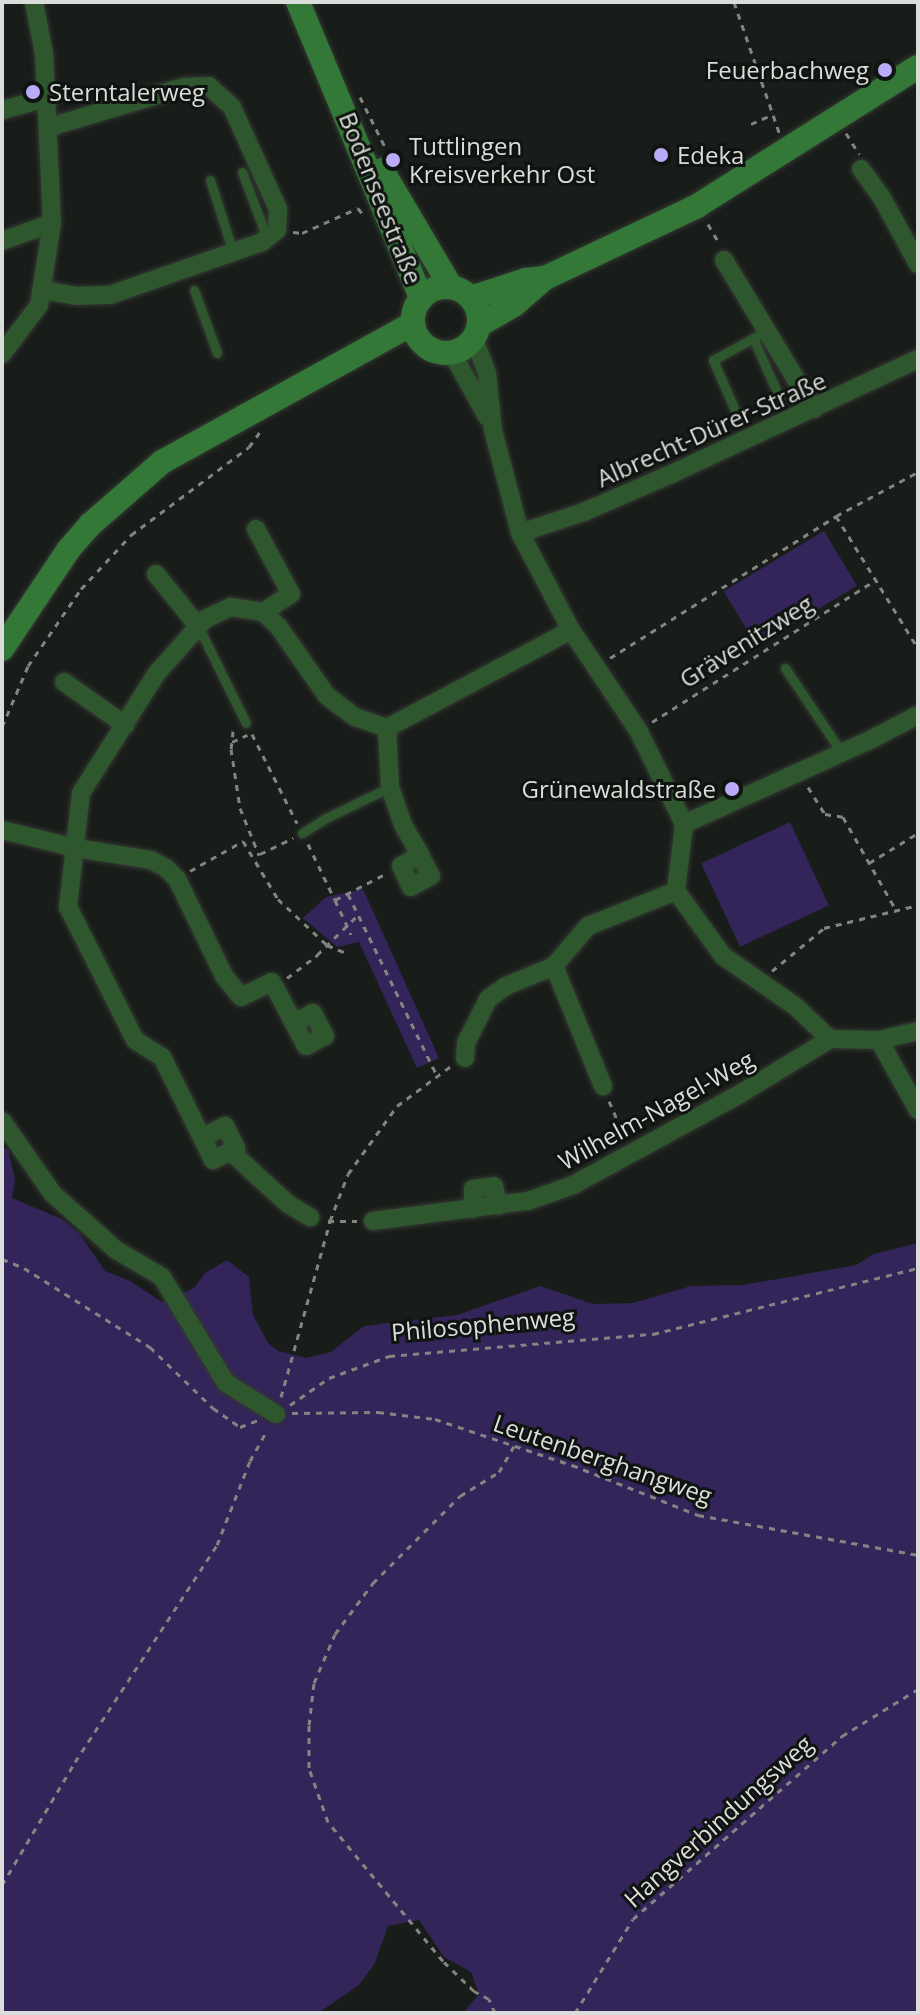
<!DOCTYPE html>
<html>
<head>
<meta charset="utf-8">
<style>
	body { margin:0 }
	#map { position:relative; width:920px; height:2015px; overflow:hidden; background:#191d19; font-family:"Open Sans",sans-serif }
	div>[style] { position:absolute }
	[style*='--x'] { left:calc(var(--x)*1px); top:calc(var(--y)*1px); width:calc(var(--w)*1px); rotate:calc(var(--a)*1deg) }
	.green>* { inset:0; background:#33245a; transform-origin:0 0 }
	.path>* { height:3px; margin-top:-1.5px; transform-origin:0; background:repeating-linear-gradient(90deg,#828582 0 6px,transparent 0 12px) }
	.roads { filter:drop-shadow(0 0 2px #343834) drop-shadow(0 0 2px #343834) }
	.lane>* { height:9px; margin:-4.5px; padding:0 4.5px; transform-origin:4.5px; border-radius:4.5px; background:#2e572e }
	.street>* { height:18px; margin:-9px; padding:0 9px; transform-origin:9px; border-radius:9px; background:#2e572e }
	.secondary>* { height:24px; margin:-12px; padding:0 12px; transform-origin:12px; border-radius:12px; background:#337836 }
	.secondary>.ring { margin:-12px; padding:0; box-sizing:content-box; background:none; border:24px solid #337836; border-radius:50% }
	.dots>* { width:22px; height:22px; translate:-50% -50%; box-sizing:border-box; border:4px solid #101410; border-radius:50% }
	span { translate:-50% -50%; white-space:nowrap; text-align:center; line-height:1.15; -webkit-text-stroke:6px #101410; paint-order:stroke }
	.poi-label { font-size:24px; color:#daddda }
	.right { translate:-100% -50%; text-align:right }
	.left { translate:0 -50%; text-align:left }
	.street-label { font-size:24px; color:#daddda }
	.frame { position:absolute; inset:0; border:4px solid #daddda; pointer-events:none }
</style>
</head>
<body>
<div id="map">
	<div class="green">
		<div style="left:824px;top:531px;width:64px;height:117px;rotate:59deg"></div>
		<div style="left:790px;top:822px;width:92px;height:98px;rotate:65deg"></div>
		<div style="clip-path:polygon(363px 889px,439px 1058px,417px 1068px,359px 942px,337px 947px,303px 918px,326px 897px)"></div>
		<div style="clip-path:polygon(2px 1148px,8px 1149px,15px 1179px,12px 1198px,62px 1219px,79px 1233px,105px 1271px,130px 1281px,162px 1302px,194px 1288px,205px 1273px,227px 1260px,249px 1277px,253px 1315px,268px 1343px,278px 1351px,306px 1358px,331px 1352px,364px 1326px,457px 1315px,540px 1286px,593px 1304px,633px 1303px,691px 1286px,743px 1285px,856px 1265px,874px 1254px,918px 1243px,918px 2013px,463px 2013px,479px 1994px,471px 1972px,444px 1957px,419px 1920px,388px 1926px,375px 1963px,359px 1985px,318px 2013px,2px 2013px)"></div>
	</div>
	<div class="path">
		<div style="--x:734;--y:2;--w:138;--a:70.9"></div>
		<div style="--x:360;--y:97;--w:60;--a:63.4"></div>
		<div style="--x:751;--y:124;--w:24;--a:-24"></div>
		<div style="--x:846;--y:133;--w:25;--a:58"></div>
		<div style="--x:708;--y:224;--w:24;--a:60"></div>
		<div style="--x:293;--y:232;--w:9;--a:6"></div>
		<div style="--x:302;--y:233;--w:61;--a:-24.1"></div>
		<div style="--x:358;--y:208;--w:10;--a:53"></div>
		<div style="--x:836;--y:516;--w:155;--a:58.2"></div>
		<div style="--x:610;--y:658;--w:267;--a:-32.1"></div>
		<div style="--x:836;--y:516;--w:93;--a:-28.2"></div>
		<div style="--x:652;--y:722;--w:263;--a:-32.4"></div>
		<div style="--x:2;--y:727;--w:66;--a:-66.9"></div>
		<div style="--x:28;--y:666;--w:93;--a:-55.5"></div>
		<div style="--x:81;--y:589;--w:74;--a:-47.2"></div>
		<div style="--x:131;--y:535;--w:147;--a:-36.7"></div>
		<div style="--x:249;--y:447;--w:22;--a:-54"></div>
		<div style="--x:233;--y:731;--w:18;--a:96"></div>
		<div style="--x:231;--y:749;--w:60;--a:81.3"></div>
		<div style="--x:240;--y:808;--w:51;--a:68"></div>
		<div style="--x:252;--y:734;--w:100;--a:63.2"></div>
		<div style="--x:232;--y:742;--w:17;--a:-25"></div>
		<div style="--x:808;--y:787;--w:32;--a:58"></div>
		<div style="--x:825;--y:814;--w:18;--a:9"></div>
		<div style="--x:843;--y:817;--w:105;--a:60.3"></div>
		<div style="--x:308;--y:844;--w:62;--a:64.3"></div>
		<div style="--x:335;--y:900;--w:59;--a:-27.4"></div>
		<div style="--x:260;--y:854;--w:37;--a:-26"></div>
		<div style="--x:869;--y:863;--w:57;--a:-31.5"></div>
		<div style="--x:190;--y:871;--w:61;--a:-29.5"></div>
		<div style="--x:243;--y:841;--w:68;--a:58.9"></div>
		<div style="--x:278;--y:899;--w:67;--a:43.2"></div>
		<div style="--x:327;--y:945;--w:21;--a:23"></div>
		<div style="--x:348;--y:894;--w:200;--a:63.9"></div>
		<div style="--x:335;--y:900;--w:38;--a:65"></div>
		<div style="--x:772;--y:971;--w:67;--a:-39.6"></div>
		<div style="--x:824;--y:928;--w:97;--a:-13.7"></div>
		<div style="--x:287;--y:978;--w:38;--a:-37"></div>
		<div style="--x:317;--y:955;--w:57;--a:-44.3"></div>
		<div style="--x:609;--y:1101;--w:40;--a:66.6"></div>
		<div style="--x:328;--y:1221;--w:29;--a:0"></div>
		<div style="--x:2;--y:1259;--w:24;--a:22"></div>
		<div style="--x:24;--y:1268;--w:149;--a:32.1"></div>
		<div style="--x:150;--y:1347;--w:88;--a:44.1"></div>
		<div style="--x:213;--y:1408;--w:33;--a:35"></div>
		<div style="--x:240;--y:1427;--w:19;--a:-21"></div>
		<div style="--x:281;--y:1397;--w:183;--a:-74.4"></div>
		<div style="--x:330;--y:1221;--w:50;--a:-69"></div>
		<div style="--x:348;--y:1174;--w:84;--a:-54.2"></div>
		<div style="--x:397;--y:1106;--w:67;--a:-36.5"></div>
		<div style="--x:290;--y:1405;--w:47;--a:-34.7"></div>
		<div style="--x:329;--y:1378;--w:64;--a:-20.1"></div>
		<div style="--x:389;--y:1356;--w:265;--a:-4.8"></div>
		<div style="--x:653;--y:1334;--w:273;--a:-14"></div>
		<div style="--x:292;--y:1413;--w:86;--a:-0.7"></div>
		<div style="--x:378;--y:1412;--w:57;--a:7"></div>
		<div style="--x:435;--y:1419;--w:145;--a:18.6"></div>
		<div style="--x:572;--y:1465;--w:136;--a:21.6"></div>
		<div style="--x:698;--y:1515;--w:224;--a:10.3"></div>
		<div style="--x:2;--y:1885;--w:143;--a:-59.3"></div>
		<div style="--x:75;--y:1762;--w:259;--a:-56.8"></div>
		<div style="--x:217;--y:1545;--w:90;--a:-68.6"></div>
		<div style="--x:250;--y:1461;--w:35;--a:-61"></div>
		<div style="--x:495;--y:2013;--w:15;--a:-113"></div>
		<div style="--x:489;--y:1999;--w:17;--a:-152"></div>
		<div style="--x:474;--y:1991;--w:43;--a:-135.9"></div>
		<div style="--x:443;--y:1961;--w:180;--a:-129.6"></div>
		<div style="--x:328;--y:1822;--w:57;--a:-109.4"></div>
		<div style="--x:309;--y:1768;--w:43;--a:-90"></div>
		<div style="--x:309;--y:1725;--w:42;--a:-83.2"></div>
		<div style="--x:314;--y:1683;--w:53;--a:-66.8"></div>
		<div style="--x:335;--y:1634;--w:64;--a:-53.3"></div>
		<div style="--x:373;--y:1583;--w:123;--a:-45"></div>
		<div style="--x:460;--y:1496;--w:46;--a:-31.6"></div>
		<div style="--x:499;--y:1472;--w:30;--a:-60"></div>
		<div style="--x:575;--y:2013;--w:110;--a:-58.3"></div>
		<div style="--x:633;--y:1919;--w:278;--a:-41.2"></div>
		<div style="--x:842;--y:1736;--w:89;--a:-31.7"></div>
	</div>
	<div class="roads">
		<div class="lane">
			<div style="--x:242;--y:172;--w:71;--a:69.3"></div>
			<div style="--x:210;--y:180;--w:76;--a:72.3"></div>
			<div style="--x:194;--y:290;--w:67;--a:69.9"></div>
			<div style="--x:753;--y:338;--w:67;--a:66.1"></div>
			<div style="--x:738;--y:417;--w:62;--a:-113.7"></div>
			<div style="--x:713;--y:360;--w:63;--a:-28.6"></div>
			<div style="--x:198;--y:626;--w:108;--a:63.7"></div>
			<div style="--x:785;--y:668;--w:102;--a:56.2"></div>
			<div style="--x:302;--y:833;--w:28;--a:-32"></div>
			<div style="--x:326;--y:818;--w:71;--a:-25.8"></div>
		</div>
		<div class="street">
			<div style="--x:2;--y:110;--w:47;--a:-14.9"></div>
			<div style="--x:861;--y:169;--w:36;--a:54"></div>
			<div style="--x:882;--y:198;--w:75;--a:61.4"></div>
			<div style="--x:2;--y:241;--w:53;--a:-19.8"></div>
			<div style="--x:724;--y:260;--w:174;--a:58.9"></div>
			<div style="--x:43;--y:290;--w:34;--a:10"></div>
			<div style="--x:76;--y:296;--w:34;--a:-2"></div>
			<div style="--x:110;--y:295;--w:161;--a:-19.2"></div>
			<div style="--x:262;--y:242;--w:19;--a:-39"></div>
			<div style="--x:277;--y:230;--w:21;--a:-87"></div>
			<div style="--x:278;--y:209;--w:112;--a:-114.3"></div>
			<div style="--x:232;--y:107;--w:31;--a:-138"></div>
			<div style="--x:209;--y:86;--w:25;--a:178"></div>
			<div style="--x:184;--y:87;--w:140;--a:163.4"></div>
			<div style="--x:474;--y:339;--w:36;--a:69"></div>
			<div style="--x:487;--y:373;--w:57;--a:84"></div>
			<div style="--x:493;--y:430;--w:106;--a:75.3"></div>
			<div style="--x:520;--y:533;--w:110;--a:62.3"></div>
			<div style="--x:571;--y:630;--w:120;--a:56.2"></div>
			<div style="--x:638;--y:730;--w:105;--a:63.9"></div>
			<div style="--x:684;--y:824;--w:67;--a:96.8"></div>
			<div style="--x:452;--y:353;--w:73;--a:61.3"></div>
			<div style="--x:2;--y:354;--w:61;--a:-52.9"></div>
			<div style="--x:39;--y:305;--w:83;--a:-81"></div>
			<div style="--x:52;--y:223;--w:169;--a:-92.7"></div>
			<div style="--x:44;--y:54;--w:53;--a:-100.9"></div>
			<div style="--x:256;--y:529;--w:74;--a:61.7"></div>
			<div style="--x:291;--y:594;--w:33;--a:147"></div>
			<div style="--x:520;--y:533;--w:67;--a:-18.2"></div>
			<div style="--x:584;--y:512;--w:93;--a:-23.5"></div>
			<div style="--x:669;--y:475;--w:275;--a:-25"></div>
			<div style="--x:156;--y:574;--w:65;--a:51.2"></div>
			<div style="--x:64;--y:682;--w:75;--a:35.2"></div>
			<div style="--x:387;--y:728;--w:59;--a:87.1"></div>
			<div style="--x:390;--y:787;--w:40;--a:71.1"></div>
			<div style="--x:403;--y:825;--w:34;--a:60"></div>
			<div style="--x:420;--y:855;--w:22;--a:150"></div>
			<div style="--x:401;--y:866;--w:23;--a:65"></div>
			<div style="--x:411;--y:887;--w:23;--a:-29"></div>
			<div style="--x:431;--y:876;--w:24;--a:-118"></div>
			<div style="--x:684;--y:824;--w:202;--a:-24.3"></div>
			<div style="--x:868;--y:741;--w:56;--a:-27.5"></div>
			<div style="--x:2;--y:830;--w:76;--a:13.7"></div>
			<div style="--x:76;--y:848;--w:76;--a:9.1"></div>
			<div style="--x:151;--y:860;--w:17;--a:28"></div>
			<div style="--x:166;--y:868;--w:16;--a:45"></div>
			<div style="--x:177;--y:879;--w:108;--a:64.1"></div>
			<div style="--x:224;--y:976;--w:27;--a:51"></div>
			<div style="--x:241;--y:997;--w:34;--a:-26"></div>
			<div style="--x:272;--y:982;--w:38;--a:62"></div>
			<div style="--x:290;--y:1016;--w:34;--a:62"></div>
			<div style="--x:306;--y:1046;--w:21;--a:-28"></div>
			<div style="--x:325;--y:1036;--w:26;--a:-118"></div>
			<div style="--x:313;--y:1013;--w:21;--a:152"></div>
			<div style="--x:676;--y:891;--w:80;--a:54.1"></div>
			<div style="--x:723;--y:956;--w:89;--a:34.9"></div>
			<div style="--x:796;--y:1007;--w:47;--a:43.3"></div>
			<div style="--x:830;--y:1039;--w:49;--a:1.2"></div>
			<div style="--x:879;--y:1040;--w:40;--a:-13"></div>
			<div style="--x:554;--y:966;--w:130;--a:67.8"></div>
			<div style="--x:879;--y:1040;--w:80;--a:60.9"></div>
			<div style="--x:465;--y:1058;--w:15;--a:-86"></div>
			<div style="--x:466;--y:1043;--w:49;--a:-63.4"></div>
			<div style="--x:488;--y:999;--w:22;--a:-36"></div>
			<div style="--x:506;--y:986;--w:52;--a:-22.6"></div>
			<div style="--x:554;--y:966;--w:52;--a:-49.6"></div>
			<div style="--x:588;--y:926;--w:95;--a:-21.7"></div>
			<div style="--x:2;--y:1121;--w:89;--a:55.1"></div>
			<div style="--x:53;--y:1194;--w:84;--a:41.6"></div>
			<div style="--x:116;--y:1250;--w:53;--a:30.4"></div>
			<div style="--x:162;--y:1277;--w:124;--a:58.9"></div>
			<div style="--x:226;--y:1383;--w:59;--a:31.8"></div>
			<div style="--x:204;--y:1137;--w:24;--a:-28"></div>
			<div style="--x:225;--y:1126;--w:25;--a:63"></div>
			<div style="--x:236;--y:1148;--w:26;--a:152"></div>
			<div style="--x:213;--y:1160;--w:115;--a:-116.3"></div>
			<div style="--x:162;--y:1057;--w:32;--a:-148"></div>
			<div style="--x:135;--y:1040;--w:149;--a:-116.7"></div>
			<div style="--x:68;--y:907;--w:115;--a:-83.5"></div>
			<div style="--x:81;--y:793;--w:142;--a:-57.7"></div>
			<div style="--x:157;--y:673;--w:72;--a:-48.4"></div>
			<div style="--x:205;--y:619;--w:29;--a:-25"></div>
			<div style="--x:231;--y:607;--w:32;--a:9"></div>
			<div style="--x:263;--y:612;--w:21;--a:43"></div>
			<div style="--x:278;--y:626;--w:85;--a:55"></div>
			<div style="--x:327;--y:696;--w:35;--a:37"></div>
			<div style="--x:355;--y:717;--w:34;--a:19"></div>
			<div style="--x:387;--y:728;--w:208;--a:-28"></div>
			<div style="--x:230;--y:1151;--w:79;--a:42.4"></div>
			<div style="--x:288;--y:1204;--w:26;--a:31"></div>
			<div style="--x:473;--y:1209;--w:20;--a:-90"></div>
			<div style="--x:473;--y:1189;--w:21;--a:-8"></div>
			<div style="--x:494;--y:1186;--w:20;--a:79"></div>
			<div style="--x:373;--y:1221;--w:156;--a:-7.4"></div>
			<div style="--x:528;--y:1201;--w:48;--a:-19.6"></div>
			<div style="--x:573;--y:1185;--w:190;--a:-28.6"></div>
			<div style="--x:740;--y:1094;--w:105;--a:-31.4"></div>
		</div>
		<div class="secondary">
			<div style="--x:298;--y:2;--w:321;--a:67.4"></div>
			<div style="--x:382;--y:170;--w:136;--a:59.5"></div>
			<div class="ring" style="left:413px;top:287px;width:42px;height:42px"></div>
			<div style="--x:471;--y:298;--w:58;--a:-18.1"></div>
			<div style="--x:526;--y:280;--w:19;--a:-6"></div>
			<div style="--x:545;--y:278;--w:168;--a:-25.3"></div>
			<div style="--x:697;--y:206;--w:261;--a:-32.2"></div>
			<div style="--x:479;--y:325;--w:40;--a:-29.7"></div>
			<div style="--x:514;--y:305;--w:41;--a:-41.1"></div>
			<div style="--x:2;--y:649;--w:120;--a:-56.2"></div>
			<div style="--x:69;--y:549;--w:33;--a:-49"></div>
			<div style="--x:91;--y:524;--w:94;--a:-41.1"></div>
			<div style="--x:162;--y:462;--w:286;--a:-28.9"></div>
		</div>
	</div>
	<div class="dots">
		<div style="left:885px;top:70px;background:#b9abf7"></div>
		<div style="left:33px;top:92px;background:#b9abf7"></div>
		<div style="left:661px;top:155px;background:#b9abf7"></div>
		<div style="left:393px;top:160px;background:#b9abf7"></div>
		<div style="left:732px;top:789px;background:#b9abf7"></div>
	</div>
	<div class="poi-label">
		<span class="right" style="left:869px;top:70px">Feuerbachweg</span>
		<span class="left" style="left:49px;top:92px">Sterntalerweg</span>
		<span class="left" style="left:409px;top:160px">Tuttlingen<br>Kreisverkehr Ost</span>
		<span class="left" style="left:677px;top:155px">Edeka</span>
		<span class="right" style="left:716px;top:789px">Grünewaldstraße</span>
	</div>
	<div class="street-label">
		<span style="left:381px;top:198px;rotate:68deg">Bodenseestraße</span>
		<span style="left:711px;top:429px;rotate:-24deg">Albrecht-Dürer-Straße</span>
		<span style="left:746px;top:641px;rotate:-32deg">Grävenitzweg</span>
		<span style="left:656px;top:1110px;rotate:-29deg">Wilhelm-Nagel-Weg</span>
		<span style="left:483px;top:1324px;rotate:-5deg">Philosophenweg</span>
		<span style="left:603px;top:1459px;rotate:19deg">Leutenberghangweg</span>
		<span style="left:718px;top:1821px;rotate:-42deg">Hangverbindungsweg</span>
	</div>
	<div class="frame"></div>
</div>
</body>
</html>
